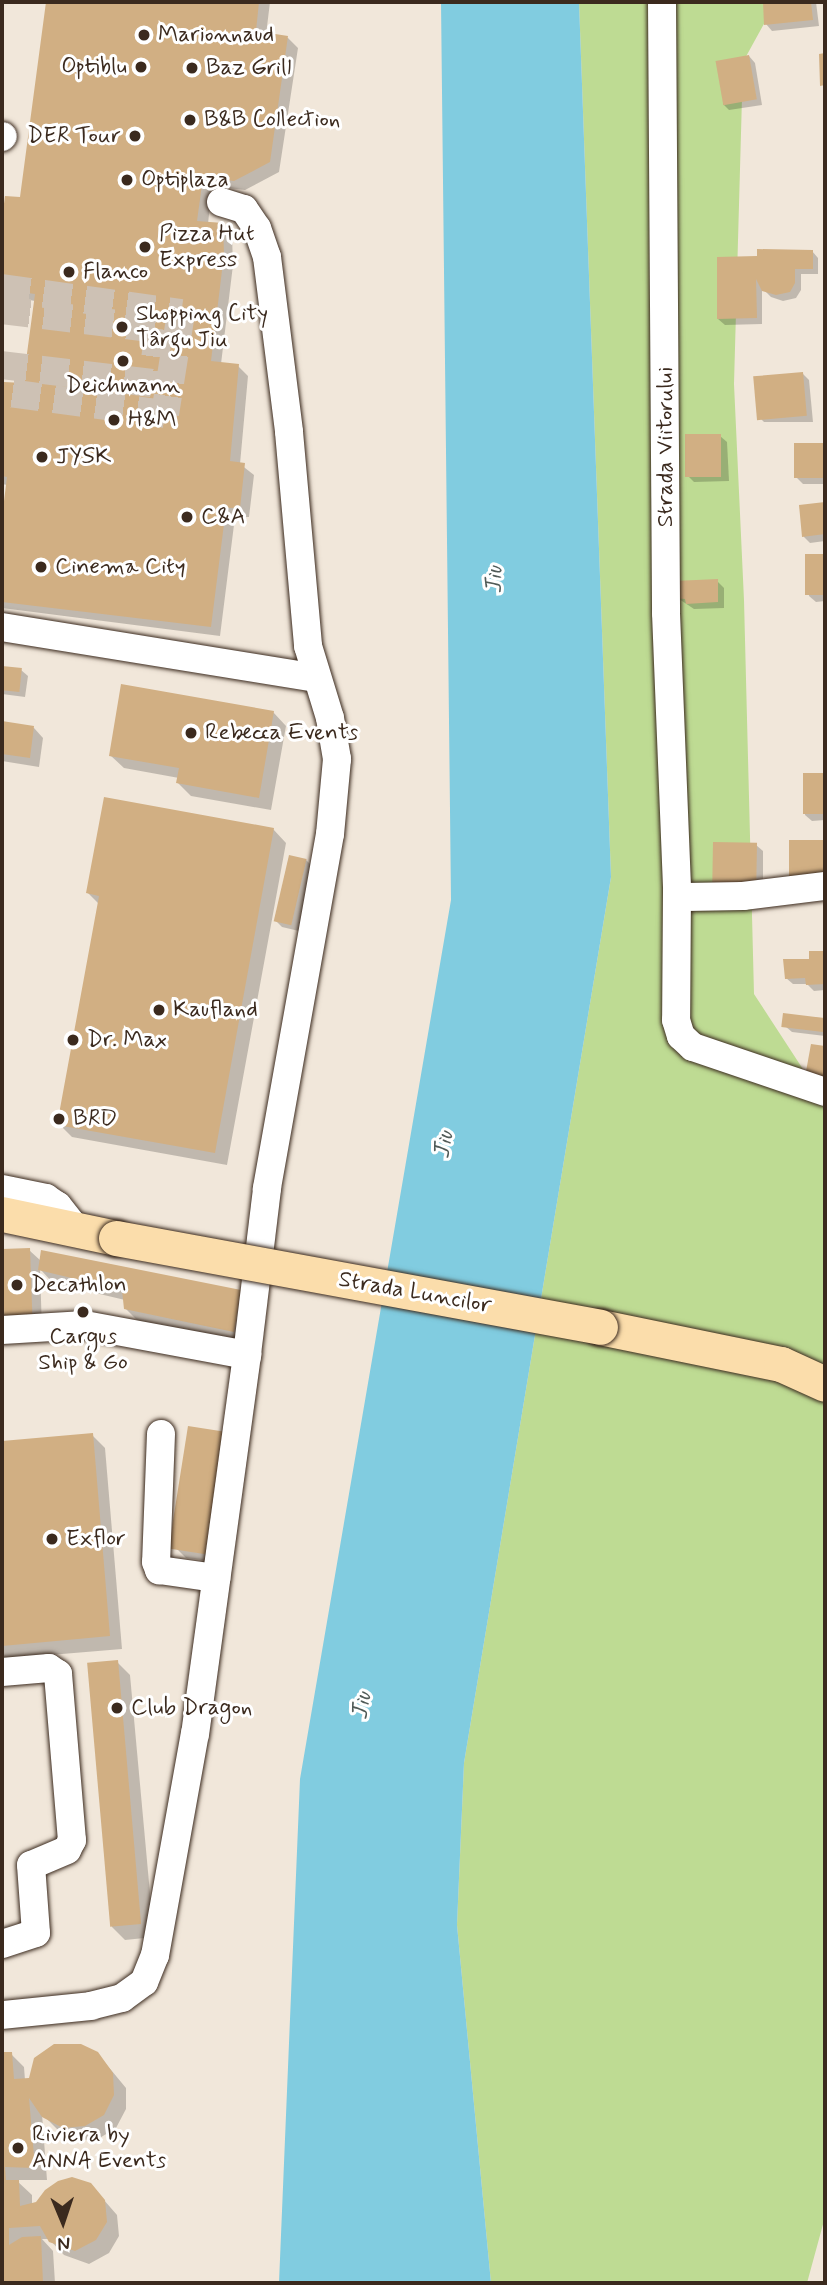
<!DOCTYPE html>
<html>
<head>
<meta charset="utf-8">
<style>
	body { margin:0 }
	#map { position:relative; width:827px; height:2285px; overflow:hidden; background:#f1e7da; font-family:Mynerve,sans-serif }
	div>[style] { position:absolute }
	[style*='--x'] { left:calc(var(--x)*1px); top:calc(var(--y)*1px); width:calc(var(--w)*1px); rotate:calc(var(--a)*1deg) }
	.green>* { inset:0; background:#bedb93 }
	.water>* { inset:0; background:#81cce0 }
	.shadow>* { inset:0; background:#0003 }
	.building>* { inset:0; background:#d1af83; transform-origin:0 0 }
	.minor-tunnel>* { height:28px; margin-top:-14px; transform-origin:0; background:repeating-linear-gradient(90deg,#cdc1b4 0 28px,transparent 0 42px) }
	.roads { filter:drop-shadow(0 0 2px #3b2a1e) drop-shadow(0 0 2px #3b2a1e) }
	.minor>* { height:28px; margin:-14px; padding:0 14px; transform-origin:14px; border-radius:14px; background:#fff }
	.major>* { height:35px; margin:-17.5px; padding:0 17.5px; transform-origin:17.5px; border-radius:17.5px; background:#fbddab }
	.bridges { filter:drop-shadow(0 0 2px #3b2a1e) drop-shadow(0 0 2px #3b2a1e) }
	.major-bridge>* { height:35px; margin:-17.5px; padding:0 17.5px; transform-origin:17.5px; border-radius:17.5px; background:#fbddab }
	.dots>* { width:19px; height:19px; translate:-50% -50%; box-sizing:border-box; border:4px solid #fff; border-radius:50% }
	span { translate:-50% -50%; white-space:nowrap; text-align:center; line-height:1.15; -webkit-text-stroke:6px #fff; paint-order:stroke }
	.poi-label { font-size:23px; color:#3b2a1e }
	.left { translate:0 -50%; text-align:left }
	.right { translate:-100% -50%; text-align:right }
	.street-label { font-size:23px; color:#3b2a1e }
	.water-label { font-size:24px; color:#505b58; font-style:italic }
	.frame { position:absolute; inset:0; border:4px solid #3b2a1e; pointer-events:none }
	.north { position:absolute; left:28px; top:2187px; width:70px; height:70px; -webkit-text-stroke:5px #fff; paint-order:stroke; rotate:178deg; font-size:19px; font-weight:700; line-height:28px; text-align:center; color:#3b2a1e }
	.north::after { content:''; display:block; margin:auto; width:24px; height:32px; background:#3b2a1e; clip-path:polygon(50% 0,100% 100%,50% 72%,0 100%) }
</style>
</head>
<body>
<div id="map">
	<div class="green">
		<div style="clip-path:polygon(579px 2px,776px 2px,743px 62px,734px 384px,744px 600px,754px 994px,825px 1103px,825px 2217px,807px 2283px,491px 2283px,457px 1925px,464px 1763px,611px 877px)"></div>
	</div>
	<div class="water">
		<div style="clip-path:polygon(441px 2px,579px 2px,611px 877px,464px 1763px,457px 1925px,491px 2283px,279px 2283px,300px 1779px,451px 900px)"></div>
	</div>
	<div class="shadow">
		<div style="clip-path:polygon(47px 2px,270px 2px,266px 35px,288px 38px,298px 48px,279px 172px,245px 190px,212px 186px,208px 224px,222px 225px,232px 235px,233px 265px,221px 364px,238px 366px,248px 376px,240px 464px,254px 475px,249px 517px,235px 517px,220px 636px,2px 608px,2px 532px,7px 485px,2px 484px,2px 409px,6px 384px,24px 385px,35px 301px,2px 295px,2px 232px,6px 198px,21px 199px)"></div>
		<div style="clip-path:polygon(765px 2px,816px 2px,819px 26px,772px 31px,766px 24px)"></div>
		<div style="clip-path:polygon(749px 56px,755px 63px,762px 105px,729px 110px,723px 104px)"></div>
		<div style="clip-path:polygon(812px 251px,818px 258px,818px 274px,801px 274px,801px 290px,796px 298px,783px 301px,771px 297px,762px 288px,762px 324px,725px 325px,718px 319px,758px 257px)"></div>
		<div style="clip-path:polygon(802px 373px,809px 380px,813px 422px,764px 422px,758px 416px)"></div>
		<div style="clip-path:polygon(720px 436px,727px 442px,729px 481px,694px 482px,688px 476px)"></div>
		<div style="clip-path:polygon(825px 445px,825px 484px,803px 484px,797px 478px,795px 446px)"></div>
		<div style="clip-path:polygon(825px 504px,825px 541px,810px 543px,804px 537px,801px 507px)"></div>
		<div style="clip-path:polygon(825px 556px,825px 601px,816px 602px,809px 596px,807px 557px)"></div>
		<div style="clip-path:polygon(717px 581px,724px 588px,724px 608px,694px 609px,676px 597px)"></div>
		<div style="clip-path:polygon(2px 668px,21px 670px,28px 676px,25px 697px,2px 694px)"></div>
		<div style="clip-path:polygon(273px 712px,286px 726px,271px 810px,191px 796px,178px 783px,179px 778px,124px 768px,110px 755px)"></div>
		<div style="clip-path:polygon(2px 723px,34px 728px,43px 738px,39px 767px,2px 761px)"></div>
		<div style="clip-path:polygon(825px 775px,825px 820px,812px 821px,805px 815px,805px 776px)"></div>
		<div style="clip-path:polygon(273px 829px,286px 843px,227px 1165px,72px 1137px,59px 1124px,99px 904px,88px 893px)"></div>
		<div style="clip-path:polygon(756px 845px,763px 851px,763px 892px,720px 893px)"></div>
		<div style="clip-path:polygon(306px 860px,313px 867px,299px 931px,282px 927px,276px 921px)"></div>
		<div style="clip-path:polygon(811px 953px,825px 953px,825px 990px,814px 991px,807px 984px,793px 984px,786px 978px,811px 961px)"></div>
		<div style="clip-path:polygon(785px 1015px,825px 1020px,825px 1036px,792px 1032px,785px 1026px)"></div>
		<div style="clip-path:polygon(29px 1250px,41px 1261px,241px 1292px,246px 1344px,139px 1322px,126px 1309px,125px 1300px,53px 1283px,40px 1269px,42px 1330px,2px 1331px,2px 1251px)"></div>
		<div style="clip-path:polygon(190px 1428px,219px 1562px,186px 1558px,176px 1548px)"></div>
		<div style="clip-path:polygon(92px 1435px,105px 1448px,122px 1649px,2px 1659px,2px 1443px)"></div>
		<div style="clip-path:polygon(117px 1662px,130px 1675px,154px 1937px,125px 1940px,112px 1927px)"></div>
		<div style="clip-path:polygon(2px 2052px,11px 2054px,24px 2067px,25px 2080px,97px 2053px,126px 2088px,126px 2109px,116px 2128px,98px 2139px,78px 2140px,58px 2130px,42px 2114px,47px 2180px,16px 2180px,32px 2195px,32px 2205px,90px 2184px,117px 2215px,119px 2236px,109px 2253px,89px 2264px,64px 2255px,49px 2239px,42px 2239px,53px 2251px,55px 2283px,2px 2283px)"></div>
	</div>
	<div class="building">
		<div style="clip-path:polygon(46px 2px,259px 2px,256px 31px,288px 36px,270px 162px,234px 181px,203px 177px,197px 221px,223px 223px,224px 254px,211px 361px,239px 364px,230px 461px,245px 463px,240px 508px,226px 508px,211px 627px,2px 602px,2px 517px,7px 477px,2px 476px,2px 398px,4px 382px,23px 383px,35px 294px,2px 289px,2px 219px,5px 196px,20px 197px)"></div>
		<div style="clip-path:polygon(763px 2px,811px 2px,813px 20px,764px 25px)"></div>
		<div style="clip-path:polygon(825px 53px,825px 85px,820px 86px,819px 54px)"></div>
		<div style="left:749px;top:55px;width:45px;height:34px;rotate:80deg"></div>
		<div style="clip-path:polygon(757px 249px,813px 250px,813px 269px,795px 269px,795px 283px,790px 292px,776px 295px,762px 291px,756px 279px,757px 318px,717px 319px,717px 257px,757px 256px)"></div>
		<div style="left:803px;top:372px;width:44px;height:50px;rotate:85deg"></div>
		<div style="left:685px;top:434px;width:36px;height:43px"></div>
		<div style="left:825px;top:443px;width:35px;height:31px;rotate:90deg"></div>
		<div style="clip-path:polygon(825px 502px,825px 534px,802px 537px,799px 505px)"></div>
		<div style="left:825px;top:554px;width:41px;height:20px;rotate:90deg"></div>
		<div style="clip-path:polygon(718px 579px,718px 602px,686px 604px,685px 599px,675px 598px,674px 581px)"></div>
		<div style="left:2px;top:666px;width:20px;height:24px;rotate:6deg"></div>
		<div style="clip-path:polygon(121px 684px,274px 711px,259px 798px,176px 783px,179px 768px,109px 756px)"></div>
		<div style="clip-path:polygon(2px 721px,34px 726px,30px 758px,2px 754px)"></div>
		<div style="left:825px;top:773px;width:41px;height:22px;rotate:90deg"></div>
		<div style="clip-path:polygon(104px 797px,274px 828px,215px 1153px,57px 1125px,99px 896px,86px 893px)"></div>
		<div style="left:825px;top:840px;width:39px;height:36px;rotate:90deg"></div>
		<div style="left:713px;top:842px;width:44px;height:45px;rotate:1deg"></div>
		<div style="left:289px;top:855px;width:18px;height:68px;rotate:13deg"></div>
		<div style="clip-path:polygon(809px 951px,825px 951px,825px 984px,806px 985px,805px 978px,785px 979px,783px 959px,809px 959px)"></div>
		<div style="left:783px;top:1013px;width:42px;height:14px;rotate:7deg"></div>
		<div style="clip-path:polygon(811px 1044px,825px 1046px,825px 1082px,805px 1077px)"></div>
		<div style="left:30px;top:1248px;width:72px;height:28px;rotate:88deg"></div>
		<div style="clip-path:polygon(41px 1250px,241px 1290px,234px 1332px,124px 1309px,122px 1290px,38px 1270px)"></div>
		<div style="left:188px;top:1426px;width:39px;height:124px;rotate:9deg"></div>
		<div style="clip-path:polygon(93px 1433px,110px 1636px,2px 1646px,2px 1441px)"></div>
		<div style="left:118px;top:1660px;width:265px;height:31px;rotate:85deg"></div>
		<div style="clip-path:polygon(54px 2044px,81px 2044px,98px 2052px,113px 2073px,114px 2095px,104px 2115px,85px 2126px,63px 2128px,42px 2117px,29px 2098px,35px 2168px,5px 2167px,6px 2180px,19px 2180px,20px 2206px,36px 2202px,45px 2190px,58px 2181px,72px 2177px,91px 2183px,105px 2200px,107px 2222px,96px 2240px,75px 2251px,49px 2242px,40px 2226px,9px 2228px,9px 2245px,22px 2237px,41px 2236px,43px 2283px,2px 2283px,2px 2052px,12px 2052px,14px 2079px,29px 2078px,34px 2058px)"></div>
	</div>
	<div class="minor-tunnel">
		<div style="--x:2;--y:288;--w:181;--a:8"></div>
		<div style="--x:181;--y:313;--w:102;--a:99"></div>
		<div style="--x:165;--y:414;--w:164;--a:-172.3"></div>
		<div style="--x:2;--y:310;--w:158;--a:6.9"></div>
		<div style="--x:159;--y:329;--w:54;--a:97.4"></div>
		<div style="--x:152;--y:383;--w:151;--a:-173.2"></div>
	</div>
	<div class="roads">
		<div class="minor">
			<div style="--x:662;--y:2;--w:611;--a:89.62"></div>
			<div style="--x:666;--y:613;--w:279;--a:87.7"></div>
			<div style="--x:677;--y:892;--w:10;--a:29"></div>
			<div style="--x:686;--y:897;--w:57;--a:-1"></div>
			<div style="--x:743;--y:896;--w:83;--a:-7"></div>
			<div style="--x:2;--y:137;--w:1;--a:-45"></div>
			<div style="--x:221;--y:202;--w:24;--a:17"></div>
			<div style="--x:244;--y:209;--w:23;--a:56"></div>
			<div style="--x:257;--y:228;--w:31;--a:71"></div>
			<div style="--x:267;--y:257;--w:176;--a:82.8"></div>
			<div style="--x:289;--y:432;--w:215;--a:84.9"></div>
			<div style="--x:308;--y:646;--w:75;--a:73"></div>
			<div style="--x:330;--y:718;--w:42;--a:80.3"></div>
			<div style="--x:337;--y:759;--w:75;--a:95.3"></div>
			<div style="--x:330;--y:834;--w:361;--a:100.1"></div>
			<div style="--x:267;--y:1189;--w:167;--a:96.9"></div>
			<div style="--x:2;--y:627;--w:318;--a:9.2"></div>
			<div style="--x:677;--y:892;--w:128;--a:90.4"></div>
			<div style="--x:676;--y:1020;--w:17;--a:73"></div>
			<div style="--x:681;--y:1036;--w:16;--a:43"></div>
			<div style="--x:693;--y:1047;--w:139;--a:18.8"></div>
			<div style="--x:2;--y:1189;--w:45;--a:11.6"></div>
			<div style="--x:46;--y:1198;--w:14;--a:34"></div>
			<div style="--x:58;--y:1206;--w:31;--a:52"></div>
			<div style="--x:2;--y:1330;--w:83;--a:-3.4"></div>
			<div style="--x:85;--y:1325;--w:165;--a:10.5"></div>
			<div style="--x:247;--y:1355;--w:382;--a:97.8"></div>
			<div style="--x:195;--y:1733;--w:226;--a:100.2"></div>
			<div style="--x:155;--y:1955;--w:29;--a:112"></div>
			<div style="--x:144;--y:1982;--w:27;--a:144"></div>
			<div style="--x:122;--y:1998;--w:32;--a:166"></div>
			<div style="--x:91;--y:2006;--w:89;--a:174.2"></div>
			<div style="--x:161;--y:1434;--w:128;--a:92.2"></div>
			<div style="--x:156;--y:1562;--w:9;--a:69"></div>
			<div style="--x:159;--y:1570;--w:58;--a:8"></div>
			<div style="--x:2;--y:1672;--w:47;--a:-4.9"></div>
			<div style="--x:49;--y:1668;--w:11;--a:34"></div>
			<div style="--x:58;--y:1674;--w:167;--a:85.2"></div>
			<div style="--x:72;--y:1840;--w:11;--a:117"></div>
			<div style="--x:67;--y:1850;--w:39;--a:157"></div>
			<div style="--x:31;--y:1865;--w:68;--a:85.8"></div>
			<div style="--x:36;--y:1933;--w:36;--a:162"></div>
		</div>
		<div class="major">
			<div style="--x:2;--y:1214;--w:116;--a:11.9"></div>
			<div style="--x:600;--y:1327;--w:185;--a:11.6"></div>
			<div style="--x:781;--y:1364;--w:48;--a:24.4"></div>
		</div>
	</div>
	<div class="bridges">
		<div class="major-bridge">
			<div style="--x:116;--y:1238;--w:492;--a:10.4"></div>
		</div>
	</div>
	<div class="dots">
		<div style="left:144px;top:35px;background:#3b2a1e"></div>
		<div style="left:141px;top:67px;background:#3b2a1e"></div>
		<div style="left:192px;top:68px;background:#3b2a1e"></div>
		<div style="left:190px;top:120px;background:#3b2a1e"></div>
		<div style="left:135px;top:136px;background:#3b2a1e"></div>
		<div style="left:127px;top:180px;background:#3b2a1e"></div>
		<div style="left:145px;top:247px;background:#3b2a1e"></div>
		<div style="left:69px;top:272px;background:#3b2a1e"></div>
		<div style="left:122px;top:327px;background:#3b2a1e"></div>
		<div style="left:123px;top:361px;background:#3b2a1e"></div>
		<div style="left:114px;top:420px;background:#3b2a1e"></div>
		<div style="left:42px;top:457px;background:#3b2a1e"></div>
		<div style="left:187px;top:517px;background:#3b2a1e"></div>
		<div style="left:41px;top:567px;background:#3b2a1e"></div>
		<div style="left:191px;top:733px;background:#3b2a1e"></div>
		<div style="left:159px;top:1010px;background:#3b2a1e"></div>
		<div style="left:73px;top:1040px;background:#3b2a1e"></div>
		<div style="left:59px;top:1119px;background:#3b2a1e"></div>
		<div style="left:17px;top:1285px;background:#3b2a1e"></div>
		<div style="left:83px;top:1312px;background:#3b2a1e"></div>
		<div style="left:52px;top:1539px;background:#3b2a1e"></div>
		<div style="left:117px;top:1708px;background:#3b2a1e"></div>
		<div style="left:18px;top:2148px;background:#3b2a1e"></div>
	</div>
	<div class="poi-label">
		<span class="left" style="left:158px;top:35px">Marionnaud</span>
		<span class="right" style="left:127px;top:67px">Optiblu</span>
		<span class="left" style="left:206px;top:68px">Baz Grill</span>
		<span class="left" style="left:204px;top:120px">B&amp;B Collection</span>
		<span class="right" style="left:121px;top:136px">DER Tour</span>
		<span class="left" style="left:141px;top:180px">Optiplaza</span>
		<span class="left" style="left:159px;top:247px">Pizza Hut<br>Express</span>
		<span class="left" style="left:83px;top:272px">Flanco</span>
		<span class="left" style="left:136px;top:327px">Shopping City<br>Târgu Jiu</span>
		<span style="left:123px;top:386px">Deichmann</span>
		<span class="left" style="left:128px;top:420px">H&amp;M</span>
		<span class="left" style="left:56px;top:457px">JYSK</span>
		<span class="left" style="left:201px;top:517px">C&amp;A</span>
		<span class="left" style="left:55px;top:567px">Cinema City</span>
		<span class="left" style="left:205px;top:733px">Rebecca Events</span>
		<span class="left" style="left:173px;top:1010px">Kaufland</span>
		<span class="left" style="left:87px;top:1040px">Dr. Max</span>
		<span class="left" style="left:73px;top:1119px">BRD</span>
		<span class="left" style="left:31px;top:1285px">Decathlon</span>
		<span style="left:83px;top:1350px">Cargus<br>Ship &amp; Go</span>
		<span class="left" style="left:66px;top:1539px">Exflor</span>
		<span class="left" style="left:131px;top:1708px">Club Dragon</span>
		<span class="left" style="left:32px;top:2148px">Riviera by<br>ANNA Events</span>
	</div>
	<div class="street-label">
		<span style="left:666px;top:447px;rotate:-90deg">Strada Viitorului</span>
		<span style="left:415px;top:1293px;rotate:10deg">Strada Luncilor</span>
	</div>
	<div class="water-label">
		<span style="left:495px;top:580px;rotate:-90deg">Jiu</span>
		<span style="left:444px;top:1145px;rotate:-82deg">Jiu</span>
		<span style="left:362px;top:1706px;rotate:-82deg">Jiu</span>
	</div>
	<div class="frame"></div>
	<div class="north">N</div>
</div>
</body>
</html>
